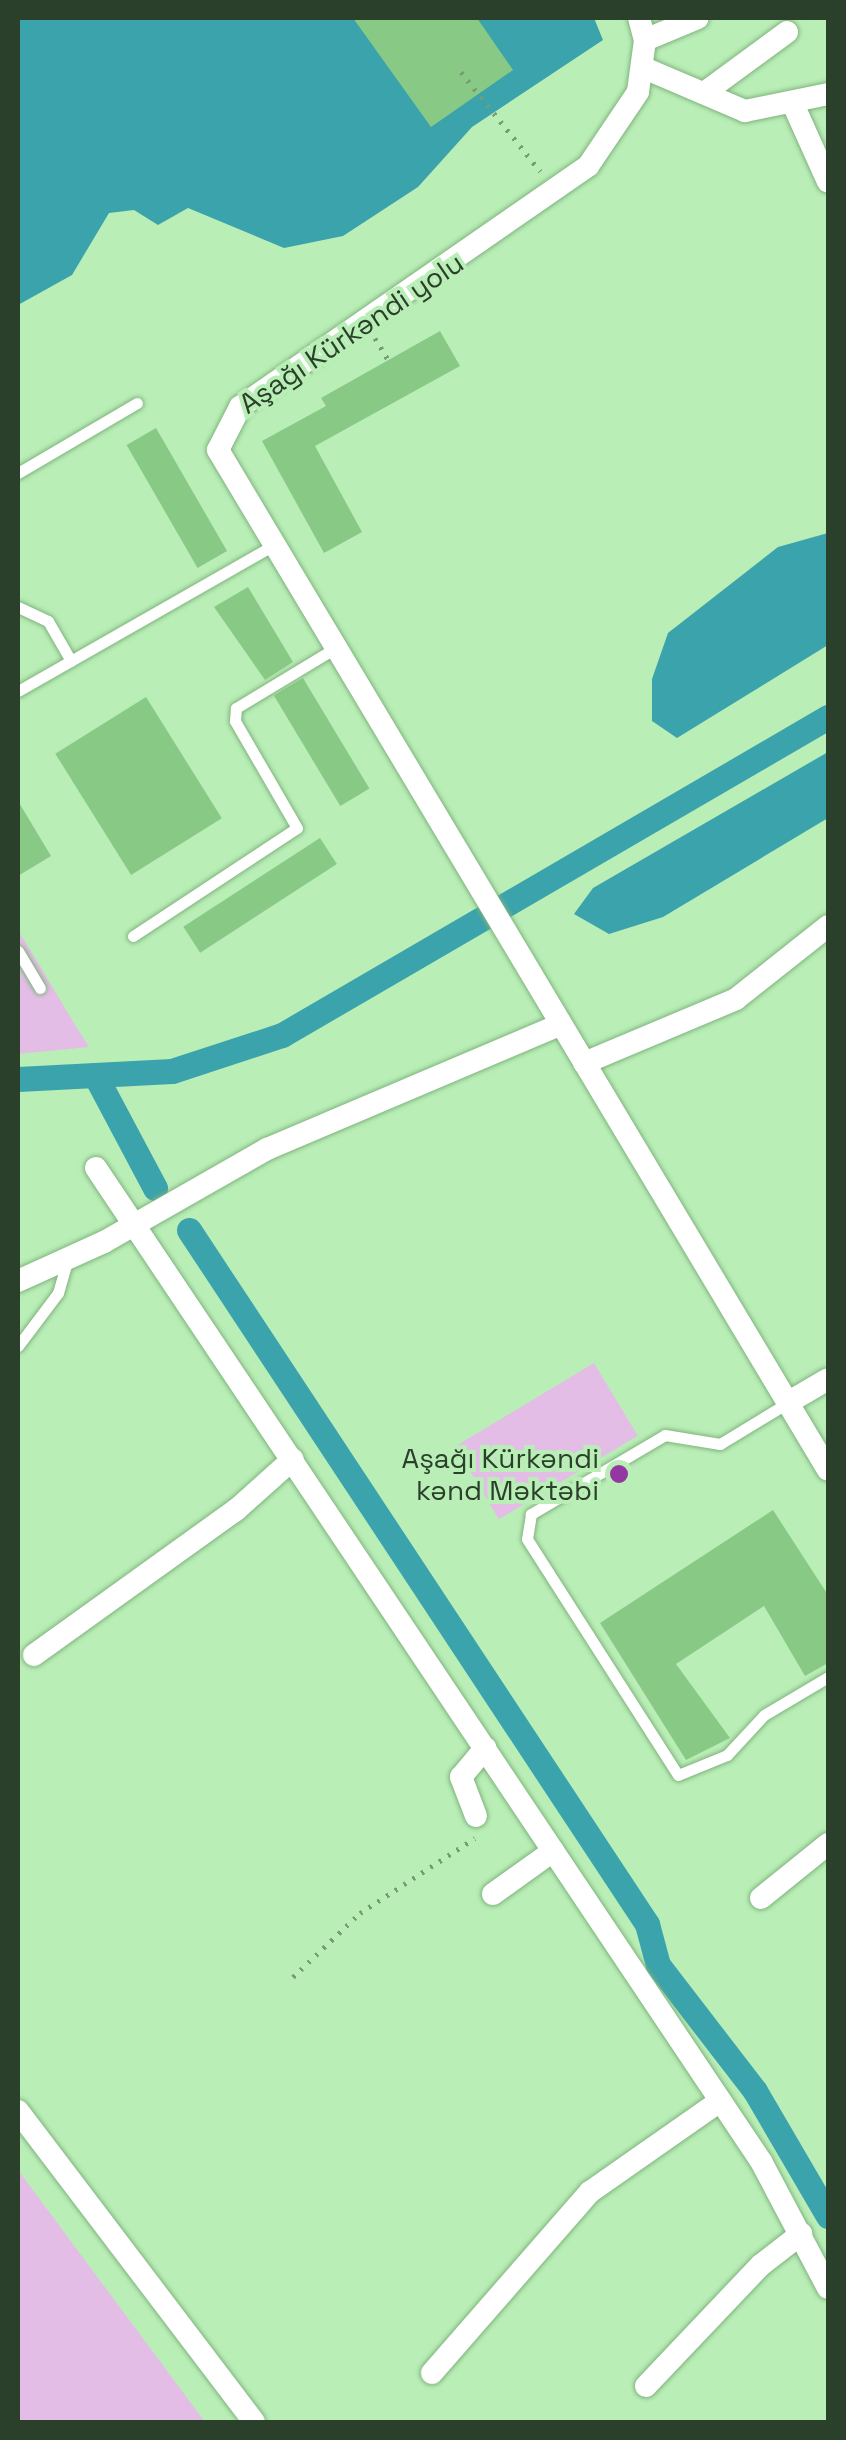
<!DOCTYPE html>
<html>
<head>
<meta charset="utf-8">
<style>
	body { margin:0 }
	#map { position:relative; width:846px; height:2440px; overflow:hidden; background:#b9eeb7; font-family:"Space Grotesk",sans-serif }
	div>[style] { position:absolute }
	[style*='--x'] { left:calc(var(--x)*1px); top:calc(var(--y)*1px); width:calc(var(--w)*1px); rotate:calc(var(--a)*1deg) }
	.green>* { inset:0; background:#e4bde7; transform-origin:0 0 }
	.water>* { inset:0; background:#3ba3ac }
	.canal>* { height:25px; margin:-12.5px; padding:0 12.5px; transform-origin:12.5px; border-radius:12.5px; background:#3ba3ac }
	.building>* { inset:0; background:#88ca85; transform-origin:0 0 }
	.path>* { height:5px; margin-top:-2.5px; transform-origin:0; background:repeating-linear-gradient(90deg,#769c75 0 2.5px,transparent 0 10.5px) }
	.roads { filter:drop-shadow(0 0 2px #80b37e) drop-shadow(0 0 2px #80b37e) }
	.service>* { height:11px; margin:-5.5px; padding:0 5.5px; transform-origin:5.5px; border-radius:5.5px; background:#fff }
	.minor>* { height:22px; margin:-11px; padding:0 11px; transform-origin:11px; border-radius:11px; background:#fff }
	.dots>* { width:28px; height:28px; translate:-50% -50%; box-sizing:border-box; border:5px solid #b9eeb7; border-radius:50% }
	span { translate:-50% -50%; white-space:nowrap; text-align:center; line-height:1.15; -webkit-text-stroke:8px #b9eeb7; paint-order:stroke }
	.street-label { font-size:28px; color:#2b402a }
	.poi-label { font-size:28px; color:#2b402a }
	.right { translate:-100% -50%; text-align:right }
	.frame { position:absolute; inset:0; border:20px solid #2b402a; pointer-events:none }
</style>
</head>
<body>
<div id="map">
	<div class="green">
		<div style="clip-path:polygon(18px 930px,77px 1028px,89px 1047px,18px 1054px)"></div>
		<div style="left:594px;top:1363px;width:85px;height:162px;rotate:59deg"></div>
		<div style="clip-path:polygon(18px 2170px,205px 2422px,18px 2422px)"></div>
	</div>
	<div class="water">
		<div style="clip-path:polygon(18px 18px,594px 18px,603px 40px,472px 127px,418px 187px,343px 236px,284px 248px,188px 208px,158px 225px,134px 210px,109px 213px,72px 275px,18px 305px)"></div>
		<div style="clip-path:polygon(828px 533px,828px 645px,677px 738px,652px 721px,652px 679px,668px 633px,778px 547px)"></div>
		<div style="clip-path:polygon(828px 752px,828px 818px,663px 917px,609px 934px,574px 914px,593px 888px)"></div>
	</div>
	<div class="canal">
		<div style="--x:95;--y:1075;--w:128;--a:62"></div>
		<div style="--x:18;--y:1079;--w:154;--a:-3"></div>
		<div style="--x:172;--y:1071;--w:116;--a:-18.1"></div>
		<div style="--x:282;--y:1035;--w:632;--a:-30.22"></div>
		<div style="--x:189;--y:1230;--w:832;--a:56.58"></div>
		<div style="--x:647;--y:1924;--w:42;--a:75"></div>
		<div style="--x:658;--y:1965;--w:159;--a:52.4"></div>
		<div style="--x:755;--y:2091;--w:145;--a:59.7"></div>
	</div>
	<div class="building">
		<div style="clip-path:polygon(353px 18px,477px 18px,513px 70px,431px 127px)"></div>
		<div style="clip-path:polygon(440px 331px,460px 366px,315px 446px,362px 532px,324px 553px,262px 441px,326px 406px,321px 398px)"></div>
		<div style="left:156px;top:428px;width:142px;height:34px;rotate:60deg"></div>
		<div style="clip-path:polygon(248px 587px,293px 662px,265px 680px,214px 607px)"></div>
		<div style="left:303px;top:678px;width:129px;height:34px;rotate:59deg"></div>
		<div style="left:146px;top:697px;width:143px;height:107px;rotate:58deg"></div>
		<div style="clip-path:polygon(18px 801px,51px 856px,18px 876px)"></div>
		<div style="left:320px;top:838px;width:31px;height:163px;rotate:57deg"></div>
		<div style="clip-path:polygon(773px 1510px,828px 1595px,828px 1663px,805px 1676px,764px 1606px,676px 1664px,730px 1738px,686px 1760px,600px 1623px)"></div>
	</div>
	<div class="path">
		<div style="--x:461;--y:72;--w:127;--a:51.4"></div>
		<div style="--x:375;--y:338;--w:26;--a:59"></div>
		<div style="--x:293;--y:1977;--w:93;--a:-43.7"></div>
		<div style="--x:360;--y:1913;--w:137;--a:-33.1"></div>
	</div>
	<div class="roads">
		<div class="service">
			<div style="--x:18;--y:473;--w:138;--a:-30.5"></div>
			<div style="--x:18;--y:607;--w:33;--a:25"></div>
			<div style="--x:48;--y:621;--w:46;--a:60.1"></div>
			<div style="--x:18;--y:691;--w:290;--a:-29.7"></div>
			<div style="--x:133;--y:936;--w:196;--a:-33.4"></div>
			<div style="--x:297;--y:828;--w:124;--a:-120.1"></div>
			<div style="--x:235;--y:721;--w:13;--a:-86"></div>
			<div style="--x:236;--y:708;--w:112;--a:-31.1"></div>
			<div style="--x:18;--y:951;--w:43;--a:59.3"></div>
			<div style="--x:18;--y:1346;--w:66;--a:-53"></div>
			<div style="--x:58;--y:1293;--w:33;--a:-74"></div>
			<div style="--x:789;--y:1402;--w:81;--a:148.7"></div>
			<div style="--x:720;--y:1444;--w:56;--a:-170.7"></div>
			<div style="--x:665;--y:1435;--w:156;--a:149.5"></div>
			<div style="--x:531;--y:1514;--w:25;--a:99"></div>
			<div style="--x:527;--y:1539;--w:280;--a:57.4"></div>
			<div style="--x:678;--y:1775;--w:53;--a:-22.2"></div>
			<div style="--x:727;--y:1755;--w:54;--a:-47.2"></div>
			<div style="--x:764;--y:1715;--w:74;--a:-30.7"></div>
		</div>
		<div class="minor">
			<div style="--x:639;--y:18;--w:23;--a:75"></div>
			<div style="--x:645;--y:40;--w:52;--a:97.7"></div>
			<div style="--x:638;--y:92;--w:89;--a:124"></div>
			<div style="--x:588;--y:166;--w:423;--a:145.3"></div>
			<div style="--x:240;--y:407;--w:48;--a:117.1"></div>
			<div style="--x:218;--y:450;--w:1188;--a:59.12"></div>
			<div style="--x:645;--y:40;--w:57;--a:-22.5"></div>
			<div style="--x:644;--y:68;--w:110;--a:23.1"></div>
			<div style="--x:745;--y:111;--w:85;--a:-11.6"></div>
			<div style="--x:704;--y:93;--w:103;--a:-36.3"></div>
			<div style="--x:793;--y:104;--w:85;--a:65.8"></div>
			<div style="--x:584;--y:1063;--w:165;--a:-22.8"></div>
			<div style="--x:736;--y:999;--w:117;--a:-38.4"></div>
			<div style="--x:96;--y:1168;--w:1197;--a:56.2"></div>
			<div style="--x:762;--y:2163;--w:141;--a:62.2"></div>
			<div style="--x:18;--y:1281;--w:94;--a:-24.4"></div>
			<div style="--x:104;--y:1242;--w:188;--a:-29.7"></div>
			<div style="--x:267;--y:1149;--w:319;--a:-23"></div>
			<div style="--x:789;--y:1402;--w:45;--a:-30.5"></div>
			<div style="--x:34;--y:1655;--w:249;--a:-35.7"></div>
			<div style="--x:236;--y:1510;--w:76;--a:-41.8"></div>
			<div style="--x:476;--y:1816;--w:42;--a:-111"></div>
			<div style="--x:461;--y:1777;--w:38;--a:-50"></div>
			<div style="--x:493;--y:1894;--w:74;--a:-35.6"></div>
			<div style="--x:761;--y:1898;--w:86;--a:-38.9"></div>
			<div style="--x:18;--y:2111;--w:390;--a:52.8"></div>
			<div style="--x:432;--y:2373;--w:240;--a:-48.9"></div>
			<div style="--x:590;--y:2192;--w:159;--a:-35"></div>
			<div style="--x:646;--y:2386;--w:167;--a:-46.5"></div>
			<div style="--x:761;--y:2265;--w:51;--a:-37.8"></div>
		</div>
	</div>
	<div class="dots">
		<div style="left:619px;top:1474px;background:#9537a0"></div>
	</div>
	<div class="street-label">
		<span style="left:351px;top:333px;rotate:-34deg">Aşağı Kürkəndi yolu</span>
	</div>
	<div class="poi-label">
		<span class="right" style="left:599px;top:1474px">Aşağı Kürkəndi<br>kənd Məktəbi</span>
	</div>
	<div class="frame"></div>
</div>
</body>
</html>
